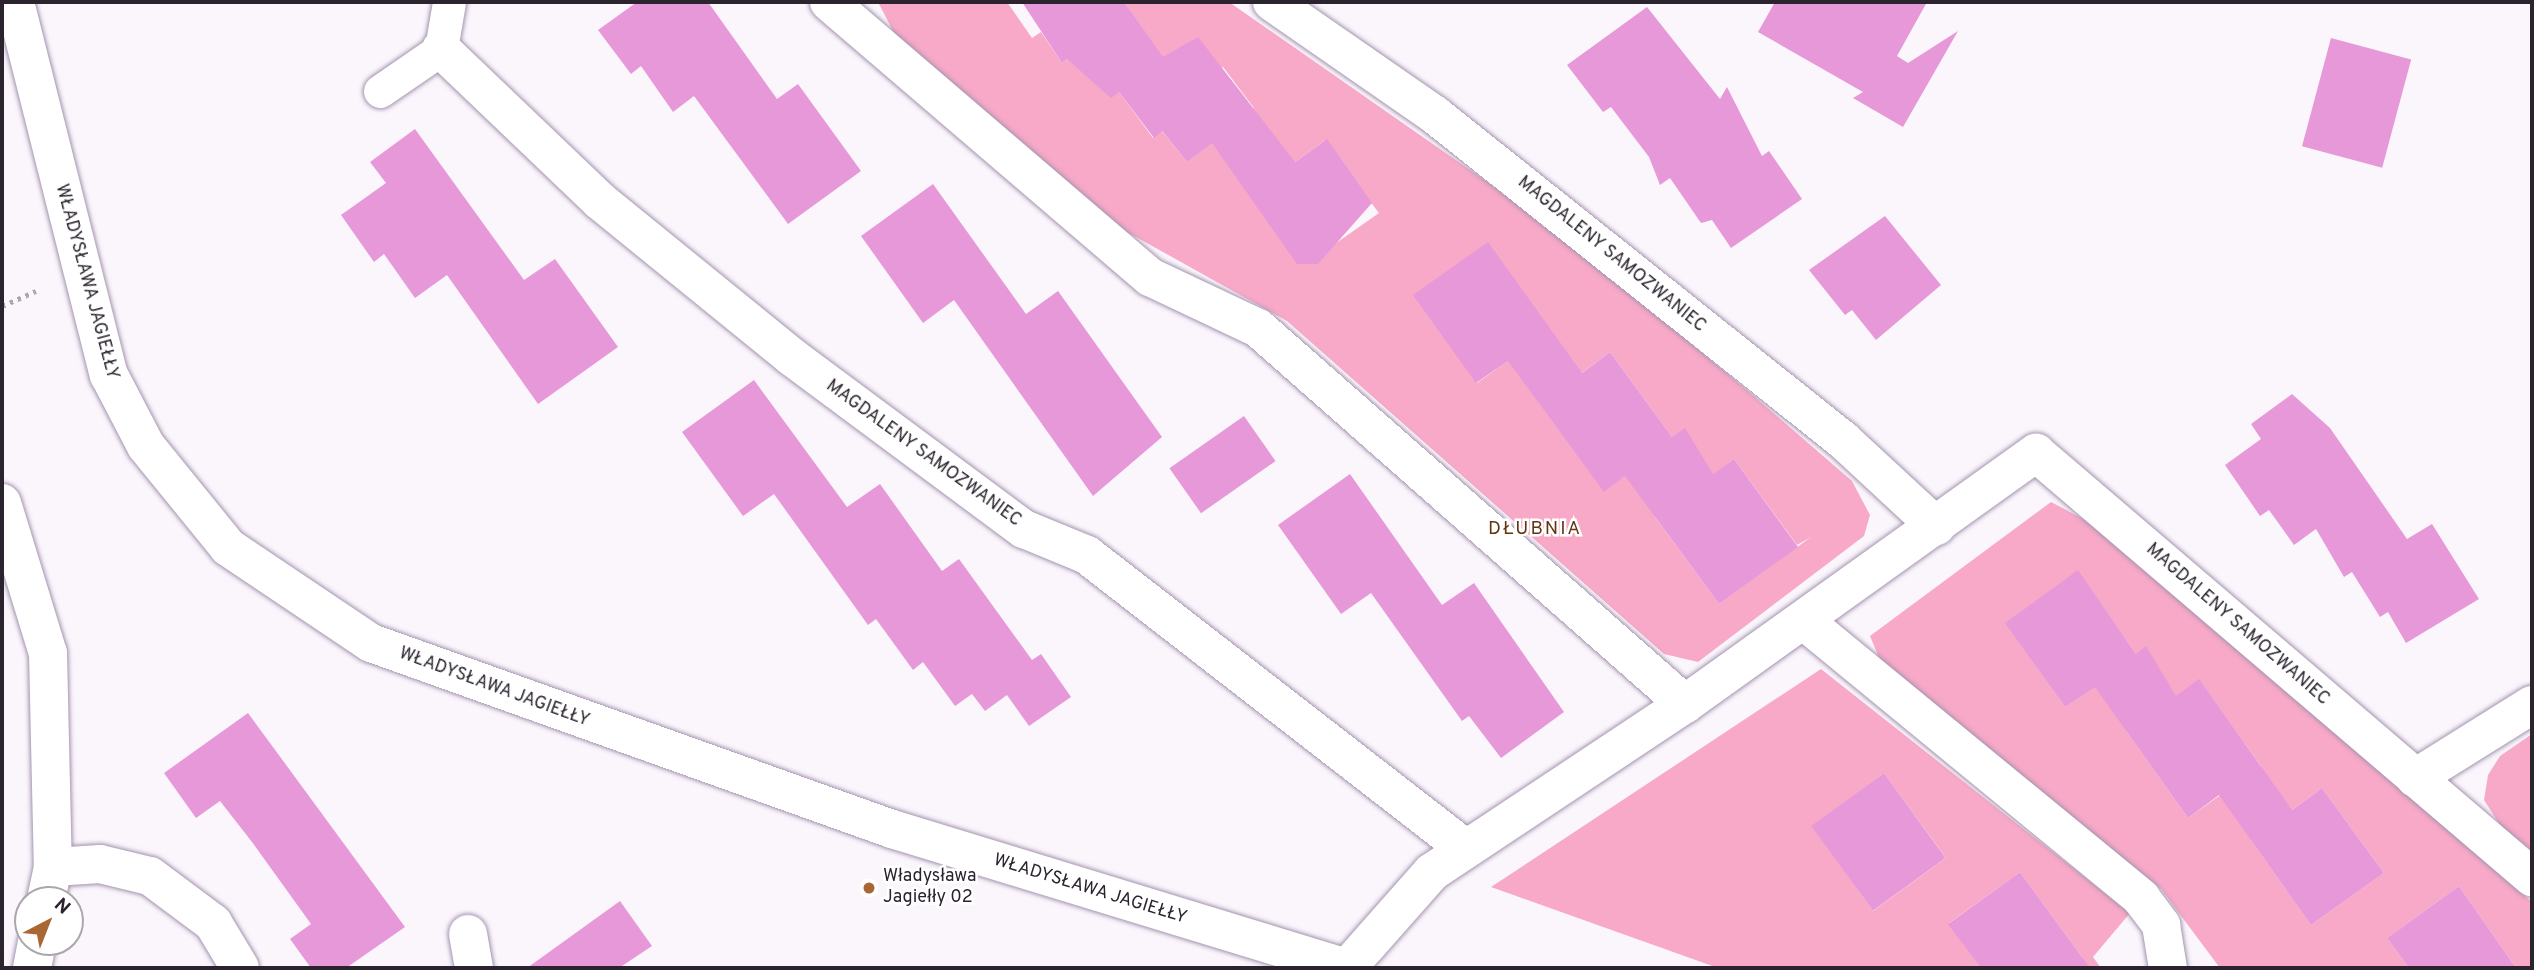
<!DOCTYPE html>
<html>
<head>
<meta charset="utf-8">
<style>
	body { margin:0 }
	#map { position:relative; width:2534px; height:970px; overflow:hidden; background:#faf6fc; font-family:Overpass,sans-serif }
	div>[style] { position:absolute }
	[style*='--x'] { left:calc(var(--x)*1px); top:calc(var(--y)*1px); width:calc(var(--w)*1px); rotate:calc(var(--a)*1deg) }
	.green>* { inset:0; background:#f7a9c7 }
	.building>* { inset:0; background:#e798d8; transform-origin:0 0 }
	.path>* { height:4.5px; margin-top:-2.25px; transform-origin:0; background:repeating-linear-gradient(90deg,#aca7af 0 3.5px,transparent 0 8.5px) }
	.roads { filter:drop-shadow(0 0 2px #a593af) drop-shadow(0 0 2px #a593af) }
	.lane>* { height:33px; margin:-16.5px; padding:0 16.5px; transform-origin:16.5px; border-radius:16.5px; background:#fff }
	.street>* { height:38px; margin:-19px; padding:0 19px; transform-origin:19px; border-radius:19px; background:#fff }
	.dots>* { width:19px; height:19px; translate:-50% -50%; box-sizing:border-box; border:4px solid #fff; border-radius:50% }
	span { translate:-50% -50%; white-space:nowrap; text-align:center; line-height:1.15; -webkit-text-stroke:5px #fff; paint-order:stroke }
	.street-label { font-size:18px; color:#2b242f }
	.poi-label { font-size:18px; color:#2b242f }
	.left { translate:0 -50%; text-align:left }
	.neighbourhood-label { font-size:19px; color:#613510; letter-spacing:2px }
	.frame { position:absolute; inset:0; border:4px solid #2b242f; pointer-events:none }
	.north { position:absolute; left:14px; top:886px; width:70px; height:70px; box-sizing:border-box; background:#fff; border:2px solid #aaa7ac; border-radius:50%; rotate:42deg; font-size:19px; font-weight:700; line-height:28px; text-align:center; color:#2b242f }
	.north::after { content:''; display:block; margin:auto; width:24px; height:32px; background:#a96733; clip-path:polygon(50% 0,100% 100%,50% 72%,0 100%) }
</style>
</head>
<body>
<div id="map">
	<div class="green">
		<div style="clip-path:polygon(evenodd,878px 2px,1007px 2px,1032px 38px,1041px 32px,1062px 63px,1130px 11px,1124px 2px,1229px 2px,1549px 225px,1749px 392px,1852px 481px,1870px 515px,1864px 536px,1698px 662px,1664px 654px,1287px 321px,1127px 232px,895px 35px,878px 2px,1198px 37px,1212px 75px,1223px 67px,1254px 108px,1187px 162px,1160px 129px,1153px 138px,1119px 92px,1110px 97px,1198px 37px,878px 2px,1324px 141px,1379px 213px,1312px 260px,1249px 195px,1324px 141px,878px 2px,1414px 295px,1551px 330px,1477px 383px,1414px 295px,878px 2px,1610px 352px,1672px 437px,1687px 431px,1604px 491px,1540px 404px,1610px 352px,878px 2px,1734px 459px,1797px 545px,1811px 537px,1719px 604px,1655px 517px,1734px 459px)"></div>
		<div style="clip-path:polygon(evenodd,2051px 502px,2091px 523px,2532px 902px,2532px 968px,2516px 968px,2459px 886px,2387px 938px,2409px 968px,2220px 968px,2161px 889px,1880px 660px,1870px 636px,2051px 502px,2078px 571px,2136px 654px,2148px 649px,2065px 707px,2006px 623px,2078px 571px,2051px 502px,2199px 680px,2261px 766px,2188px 818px,2127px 732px,2199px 680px,2051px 502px,2322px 788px,2384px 873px,2311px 925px,2251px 840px,2322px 788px)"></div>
		<div style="clip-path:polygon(evenodd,1821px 669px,2130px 913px,2093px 957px,2101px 968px,2068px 968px,2082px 957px,2020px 872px,1949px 923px,1981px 968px,1718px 968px,1491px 887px,1821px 669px,1884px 773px,1946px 858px,1873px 911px,1812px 826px,1884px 773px)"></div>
		<div style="clip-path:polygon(2532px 734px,2532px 851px,2500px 825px,2484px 800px,2488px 775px,2500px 756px)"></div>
	</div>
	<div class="building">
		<div style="clip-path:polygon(637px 2px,708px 2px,777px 99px,798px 84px,861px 171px,788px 224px,694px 96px,673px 112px,641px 66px,631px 74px,598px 30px)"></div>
		<div style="clip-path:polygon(1022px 2px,1124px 2px,1163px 57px,1198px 37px,1295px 162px,1327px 139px,1372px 203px,1318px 264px,1297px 264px,1212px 143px,1187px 162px,1162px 131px,1154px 138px,1119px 92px,1111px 98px,1067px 59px,1062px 63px)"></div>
		<div style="clip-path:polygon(1775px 2px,1927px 2px,1897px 56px,1908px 63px,1958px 31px,1903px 127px,1853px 98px,1863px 92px,1758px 32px)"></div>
		<div style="clip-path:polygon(1647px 7px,1720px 99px,1727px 87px,1762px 156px,1769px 151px,1802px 199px,1731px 248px,1712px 220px,1701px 223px,1670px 178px,1660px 185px,1649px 157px,1611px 107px,1603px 112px,1567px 65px)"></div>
		<div style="left:2331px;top:38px;width:83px;height:112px;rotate:15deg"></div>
		<div style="clip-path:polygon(415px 129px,524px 280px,555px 259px,618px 347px,538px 404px,447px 275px,415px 298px,384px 254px,374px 262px,341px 215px,386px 183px,370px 162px)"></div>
		<div style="clip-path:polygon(933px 184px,1026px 314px,1058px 291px,1162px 437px,1093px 496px,954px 300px,923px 323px,861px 236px)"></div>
		<div style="clip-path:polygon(1885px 216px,1941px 285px,1876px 340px,1852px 310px,1845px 315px,1809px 270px)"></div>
		<div style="clip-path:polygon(1488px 242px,1582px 373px,1610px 352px,1672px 437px,1685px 428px,1713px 474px,1734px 459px,1798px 547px,1719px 604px,1625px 476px,1604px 492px,1508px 361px,1476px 383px,1413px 295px)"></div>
		<div style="clip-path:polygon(754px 380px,847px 507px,880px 484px,942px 571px,959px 559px,1032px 660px,1041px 654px,1071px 697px,1029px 726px,1007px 695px,985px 711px,972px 694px,955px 706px,923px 662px,913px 670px,876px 619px,868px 625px,774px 494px,743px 516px,682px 432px)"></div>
		<div style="clip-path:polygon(2292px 394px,2330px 428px,2407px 539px,2432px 524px,2479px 599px,2406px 643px,2388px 612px,2380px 617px,2352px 572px,2344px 577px,2316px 529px,2294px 545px,2269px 510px,2260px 516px,2225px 465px,2261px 439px,2251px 424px)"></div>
		<div style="left:1244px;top:416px;width:55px;height:91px;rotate:55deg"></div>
		<div style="clip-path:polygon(1350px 474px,1442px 605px,1474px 583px,1564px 712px,1501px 758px,1469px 716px,1462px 721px,1371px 593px,1341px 614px,1278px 525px)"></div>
		<div style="clip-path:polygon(2078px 570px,2136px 654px,2146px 646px,2176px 696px,2199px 679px,2292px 810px,2322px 788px,2384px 873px,2311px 925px,2219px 795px,2188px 818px,2095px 687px,2065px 707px,2005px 623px)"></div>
		<div style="clip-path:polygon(248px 713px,405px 927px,346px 968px,311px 968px,290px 939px,311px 924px,252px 842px,220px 801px,196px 818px,164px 773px)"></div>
		<div style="left:1884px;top:773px;width:105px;height:90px;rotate:54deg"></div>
		<div style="clip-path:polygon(2020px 872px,2090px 968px,1981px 968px,1948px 924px)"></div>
		<div style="clip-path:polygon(2459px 886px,2516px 968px,2409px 968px,2387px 938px)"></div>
		<div style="clip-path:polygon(620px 901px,652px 946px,619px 968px,527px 968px)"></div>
	</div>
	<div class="path">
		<div style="--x:2;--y:306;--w:37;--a:-24"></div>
	</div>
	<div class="roads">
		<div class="lane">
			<div style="--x:380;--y:91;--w:74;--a:-34.5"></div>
			<div style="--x:441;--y:49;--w:48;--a:-80.3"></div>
		</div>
		<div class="street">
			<div style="--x:15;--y:2;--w:385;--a:75.9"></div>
			<div style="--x:109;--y:375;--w:80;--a:62.5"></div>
			<div style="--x:146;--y:446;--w:130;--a:50.9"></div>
			<div style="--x:228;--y:547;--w:172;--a:33.9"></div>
			<div style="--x:371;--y:643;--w:553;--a:19.65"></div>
			<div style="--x:892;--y:829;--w:476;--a:17"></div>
			<div style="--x:1347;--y:968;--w:128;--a:-48.5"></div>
			<div style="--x:1432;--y:872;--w:304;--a:-33.6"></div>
			<div style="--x:1685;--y:704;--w:432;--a:-35.6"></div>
			<div style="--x:2036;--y:453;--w:653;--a:40.53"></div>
			<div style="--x:829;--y:2;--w:423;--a:40.6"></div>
			<div style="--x:1150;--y:277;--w:119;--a:25.3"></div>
			<div style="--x:1258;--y:328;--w:569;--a:41.37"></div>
			<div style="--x:1272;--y:2;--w:198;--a:34.7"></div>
			<div style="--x:1435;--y:115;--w:522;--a:38.54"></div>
			<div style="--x:1843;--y:440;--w:127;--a:42.8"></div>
			<div style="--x:441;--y:49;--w:220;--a:43.7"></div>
			<div style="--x:600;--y:201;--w:247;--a:39.1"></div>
			<div style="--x:792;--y:357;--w:289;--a:36.6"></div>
			<div style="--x:1024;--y:529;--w:68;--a:22.4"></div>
			<div style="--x:1087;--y:555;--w:478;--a:37.8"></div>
			<div style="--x:2;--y:503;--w:157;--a:73"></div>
			<div style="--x:48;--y:653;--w:214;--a:88.7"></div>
			<div style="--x:53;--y:867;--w:34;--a:102"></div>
			<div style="--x:1803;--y:620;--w:438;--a:39.4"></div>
			<div style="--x:2141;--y:898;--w:34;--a:53"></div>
			<div style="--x:2161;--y:925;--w:44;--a:80.8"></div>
			<div style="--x:2415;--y:778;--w:138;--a:-32"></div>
			<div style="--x:53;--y:867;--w:47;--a:-3.7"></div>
			<div style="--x:100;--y:864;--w:51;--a:13.5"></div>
			<div style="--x:150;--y:876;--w:79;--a:36.7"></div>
			<div style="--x:213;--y:923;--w:52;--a:59"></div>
			<div style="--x:468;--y:934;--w:35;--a:80"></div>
			<div style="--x:32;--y:968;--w:26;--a:-79"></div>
		</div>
	</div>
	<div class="dots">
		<div style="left:869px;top:888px;background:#a96733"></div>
	</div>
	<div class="street-label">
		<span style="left:1611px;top:255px;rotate:39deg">MAGDALENY SAMOZWANIEC</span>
		<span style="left:86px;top:282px;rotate:75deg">WŁADYSŁAWA JAGIEŁŁY</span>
		<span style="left:923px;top:454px;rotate:36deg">MAGDALENY SAMOZWANIEC</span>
		<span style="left:2237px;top:625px;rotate:41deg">MAGDALENY SAMOZWANIEC</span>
		<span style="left:494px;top:688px;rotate:20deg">WŁADYSŁAWA JAGIEŁŁY</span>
		<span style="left:1090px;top:890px;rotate:17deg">WŁADYSŁAWA JAGIEŁŁY</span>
	</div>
	<div class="poi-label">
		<span class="left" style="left:883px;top:888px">Władysława<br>Jagiełły 02</span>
	</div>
	<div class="neighbourhood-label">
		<span style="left:1535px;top:530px">DŁUBNIA</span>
	</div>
	<div class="frame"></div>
	<div class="north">N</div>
</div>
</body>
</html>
